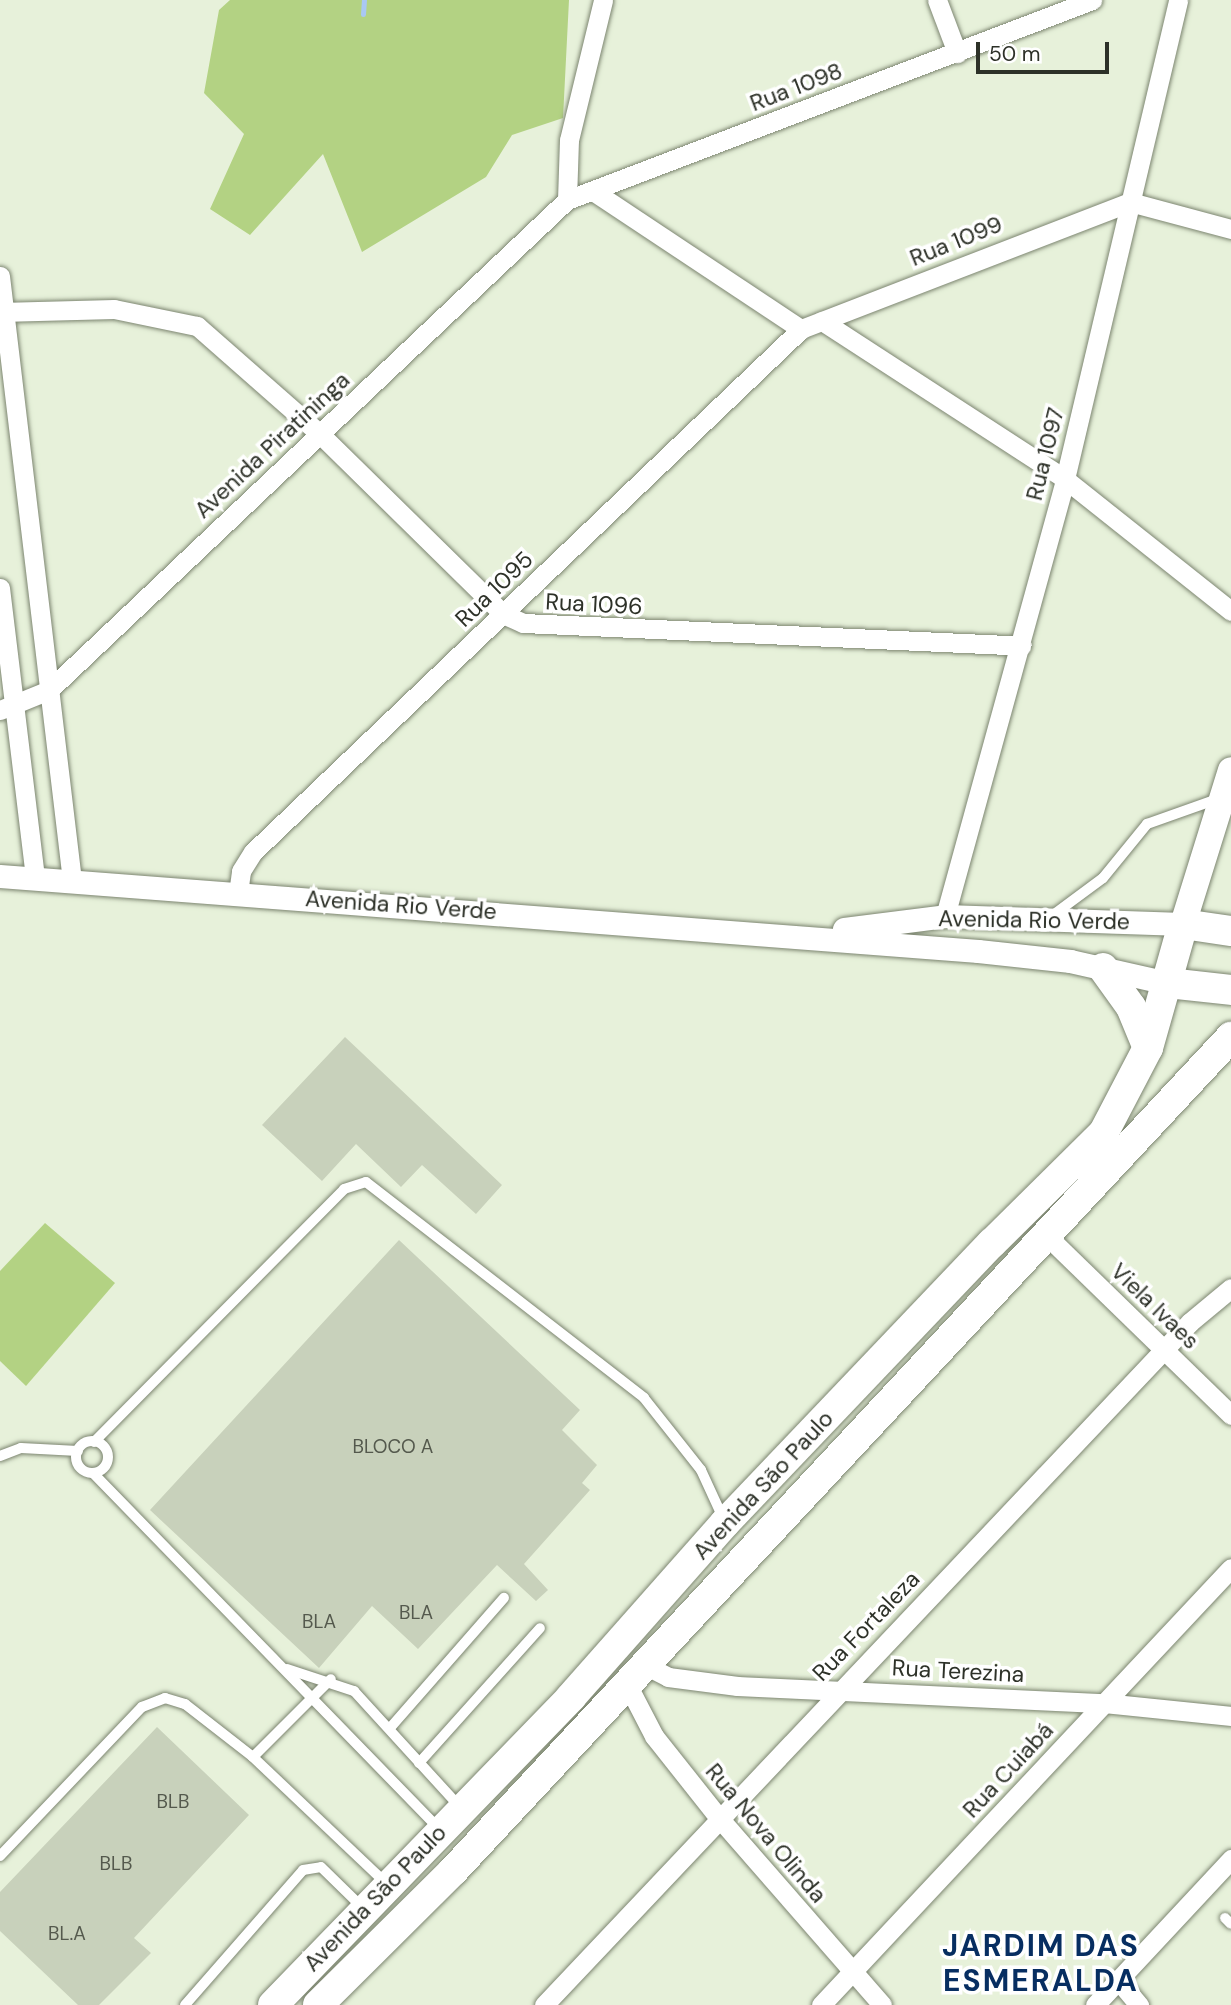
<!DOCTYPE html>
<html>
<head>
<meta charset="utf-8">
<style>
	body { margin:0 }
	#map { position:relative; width:1231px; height:2005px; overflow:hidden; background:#e7f1da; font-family:"DM Sans",sans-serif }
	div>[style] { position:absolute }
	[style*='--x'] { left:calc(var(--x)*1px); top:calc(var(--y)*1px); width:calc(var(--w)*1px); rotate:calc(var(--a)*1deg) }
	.green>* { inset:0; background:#b3d283 }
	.stream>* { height:5px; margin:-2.5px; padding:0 2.5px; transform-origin:2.5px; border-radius:2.5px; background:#a9c8f4 }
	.building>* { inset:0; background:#c8d1bb }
	.roads { filter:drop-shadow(0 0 2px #7c8570) drop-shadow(0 0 2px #7c8570) }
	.service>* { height:10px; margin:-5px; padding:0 5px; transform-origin:5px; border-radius:5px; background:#fff }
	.service>.ring { margin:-5px; padding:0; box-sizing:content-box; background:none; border:10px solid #fff; border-radius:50% }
	.minor>* { height:19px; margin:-9.5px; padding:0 9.5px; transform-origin:9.5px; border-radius:9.5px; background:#fff }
	.tertiary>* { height:23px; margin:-11.5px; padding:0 11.5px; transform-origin:11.5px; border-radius:11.5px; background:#fff }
	.secondary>* { height:26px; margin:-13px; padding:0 13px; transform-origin:13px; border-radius:13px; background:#fff }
	.primary>* { height:30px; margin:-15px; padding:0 15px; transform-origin:15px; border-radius:15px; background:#fff }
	span { translate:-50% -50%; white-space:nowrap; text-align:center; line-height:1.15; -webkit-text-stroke:7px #fff; paint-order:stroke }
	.number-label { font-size:19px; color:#54594d }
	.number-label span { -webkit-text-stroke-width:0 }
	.street-label { font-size:23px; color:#2d3128 }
	.district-label { font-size:30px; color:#072e61; font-weight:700; letter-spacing:2px }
	.scale { position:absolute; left:976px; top:42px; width:133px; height:32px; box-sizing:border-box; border:4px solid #2d3128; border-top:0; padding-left:9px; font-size:21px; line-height:24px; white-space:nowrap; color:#2d3128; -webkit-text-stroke:5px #fff; paint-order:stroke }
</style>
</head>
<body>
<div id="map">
	<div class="green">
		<div style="clip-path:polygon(230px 0,569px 0,563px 118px,512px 135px,486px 177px,362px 252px,323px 154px,250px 235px,210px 209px,244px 134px,204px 93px,219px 10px)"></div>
		<div style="clip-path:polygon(45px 1223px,115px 1283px,26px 1386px,0 1361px,0 1271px)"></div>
	</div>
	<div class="stream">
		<div style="--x:363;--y:14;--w:14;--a:-86"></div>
	</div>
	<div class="building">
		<div style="clip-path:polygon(345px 1037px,502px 1185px,476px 1214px,422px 1165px,401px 1187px,356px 1144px,322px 1181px,262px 1125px)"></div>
		<div style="clip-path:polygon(399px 1240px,580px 1410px,562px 1430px,597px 1465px,582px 1483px,590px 1490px,524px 1564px,548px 1590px,536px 1601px,497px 1565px,418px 1649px,372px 1606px,319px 1668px,150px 1510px)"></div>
		<div style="clip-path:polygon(157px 1727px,249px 1815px,134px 1938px,151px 1953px,99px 2005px,78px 2005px,0 1931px,0 1892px)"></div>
	</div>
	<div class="roads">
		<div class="service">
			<div style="--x:1053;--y:915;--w:62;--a:-36.5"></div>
			<div style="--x:1103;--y:878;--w:70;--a:-50.8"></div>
			<div style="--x:1147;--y:824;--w:77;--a:-19.6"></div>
			<div class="ring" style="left:76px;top:1441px;width:22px;height:22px"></div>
			<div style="--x:94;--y:1442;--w:356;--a:-45.3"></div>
			<div style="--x:344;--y:1189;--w:23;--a:-18"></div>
			<div style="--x:366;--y:1182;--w:352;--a:37.8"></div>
			<div style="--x:644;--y:1398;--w:92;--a:51.6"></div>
			<div style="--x:701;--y:1470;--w:55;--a:65.3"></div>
			<div style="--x:0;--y:1456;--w:22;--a:-21"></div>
			<div style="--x:21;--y:1448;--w:57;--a:3"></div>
			<div style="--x:93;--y:1473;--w:496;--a:45.8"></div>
			<div style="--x:287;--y:1669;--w:71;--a:18.2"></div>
			<div style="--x:354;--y:1691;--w:159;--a:47.6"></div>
			<div style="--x:390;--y:1728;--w:173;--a:-48.8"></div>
			<div style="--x:253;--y:1757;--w:110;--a:-45"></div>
			<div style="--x:419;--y:1763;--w:181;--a:-48.1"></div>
			<div style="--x:0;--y:1856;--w:206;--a:-46.4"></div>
			<div style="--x:142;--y:1707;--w:25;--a:-21"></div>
			<div style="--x:165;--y:1698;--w:21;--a:17"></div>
			<div style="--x:185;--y:1704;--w:86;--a:37.9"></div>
			<div style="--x:253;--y:1757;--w:183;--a:43.5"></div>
			<div style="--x:1225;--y:1918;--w:8;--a:45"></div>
			<div style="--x:185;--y:2005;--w:179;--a:-48.8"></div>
			<div style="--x:303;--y:1870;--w:18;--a:-9"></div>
			<div style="--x:321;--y:1867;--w:59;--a:44.3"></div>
		</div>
		<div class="minor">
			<div style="--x:937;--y:0;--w:57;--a:69.3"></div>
			<div style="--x:593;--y:191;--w:250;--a:33.6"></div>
			<div style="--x:567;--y:200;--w:60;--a:-88.1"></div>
			<div style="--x:569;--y:140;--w:144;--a:-76.3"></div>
			<div style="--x:0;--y:276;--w:609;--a:83.21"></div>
			<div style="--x:0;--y:312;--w:114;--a:-1.5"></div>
			<div style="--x:114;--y:309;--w:85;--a:11.6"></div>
			<div style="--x:197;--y:326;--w:164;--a:41.3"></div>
			<div style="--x:320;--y:434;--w:257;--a:44.5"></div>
			<div style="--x:503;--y:614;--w:22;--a:24"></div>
			<div style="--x:523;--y:623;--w:499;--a:2.6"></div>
			<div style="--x:822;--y:321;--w:290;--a:33"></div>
			<div style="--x:1065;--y:479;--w:212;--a:38.5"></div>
			<div style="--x:0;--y:588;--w:293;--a:83.1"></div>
			<div style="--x:0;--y:710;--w:53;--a:-22.2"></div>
			<div style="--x:49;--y:690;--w:713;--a:-43.41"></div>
			<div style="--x:567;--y:200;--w:562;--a:-20.85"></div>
			<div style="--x:238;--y:893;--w:22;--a:-82"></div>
			<div style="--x:241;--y:871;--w:22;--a:-58"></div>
			<div style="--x:253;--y:852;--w:758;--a:-43.66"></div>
			<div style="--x:801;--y:329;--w:353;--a:-21.1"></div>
			<div style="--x:1130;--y:202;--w:105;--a:15"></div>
			<div style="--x:945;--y:916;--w:453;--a:-74.6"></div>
			<div style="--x:1065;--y:479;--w:492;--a:-76.7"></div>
			<div style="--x:1044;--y:1233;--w:261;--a:44.2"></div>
			<div style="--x:643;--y:1664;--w:28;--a:27"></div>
			<div style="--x:668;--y:1677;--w:70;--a:7.4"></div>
			<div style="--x:737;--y:1686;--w:367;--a:2.7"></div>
			<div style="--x:1104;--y:1703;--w:128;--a:5.8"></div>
			<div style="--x:626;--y:1682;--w:61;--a:62.6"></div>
			<div style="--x:654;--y:1736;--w:105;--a:51.6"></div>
			<div style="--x:719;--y:1818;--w:248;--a:48.9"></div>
			<div style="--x:1118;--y:1980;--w:33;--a:50"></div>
			<div style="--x:544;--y:2005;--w:940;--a:-46.59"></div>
			<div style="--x:1190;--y:1322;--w:53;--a:-39.7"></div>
			<div style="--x:821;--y:2005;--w:599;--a:-46.83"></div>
			<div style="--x:1095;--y:2005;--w:200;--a:-47"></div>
		</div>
		<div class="tertiary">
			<div style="--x:0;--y:876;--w:981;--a:4.39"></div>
			<div style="--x:978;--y:951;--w:93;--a:6.2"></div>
			<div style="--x:1070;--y:961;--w:100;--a:12.7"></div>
			<div style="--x:844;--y:929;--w:102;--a:-7.3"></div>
			<div style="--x:945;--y:916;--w:238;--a:1.9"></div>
		</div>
		<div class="secondary">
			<div style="--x:1183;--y:924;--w:161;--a:-72.7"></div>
		</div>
		<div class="primary">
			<div style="--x:1103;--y:968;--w:48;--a:54.3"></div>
			<div style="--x:1131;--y:1007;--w:44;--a:67.5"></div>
			<div style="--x:1168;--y:983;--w:63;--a:6.3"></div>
			<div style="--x:273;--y:2005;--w:429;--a:-45.9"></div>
			<div style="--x:571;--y:1697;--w:232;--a:-48.5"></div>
			<div style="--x:725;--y:1523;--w:387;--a:-46.4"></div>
			<div style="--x:992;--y:1243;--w:158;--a:-44.7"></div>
			<div style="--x:1104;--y:1132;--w:95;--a:-62.4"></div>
			<div style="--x:1148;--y:1048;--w:129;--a:-74.2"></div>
			<div style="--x:1183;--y:924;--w:49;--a:8.3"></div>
			<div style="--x:318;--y:2005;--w:190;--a:-44.8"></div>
			<div style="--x:453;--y:1871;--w:1141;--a:-46.99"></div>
		</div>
	</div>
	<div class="number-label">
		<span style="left:393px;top:1447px">BLOCO A</span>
		<span style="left:416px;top:1613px">BLA</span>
		<span style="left:319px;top:1622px">BLA</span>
		<span style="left:173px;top:1802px">BLB</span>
		<span style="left:116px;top:1864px">BLB</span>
		<span style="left:67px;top:1934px">BL.A</span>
	</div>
	<div class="street-label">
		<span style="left:796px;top:87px;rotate:-21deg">Rua 1098</span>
		<span style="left:956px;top:241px;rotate:-22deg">Rua 1099</span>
		<span style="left:272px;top:445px;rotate:-43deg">Avenida Piratininga</span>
		<span style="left:1045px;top:454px;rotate:-76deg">Rua 1097</span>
		<span style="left:494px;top:589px;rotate:-44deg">Rua 1095</span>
		<span style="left:594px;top:604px;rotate:3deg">Rua 1096</span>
		<span style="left:401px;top:905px;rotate:4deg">Avenida Rio Verde</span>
		<span style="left:1034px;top:920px;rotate:1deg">Avenida Rio Verde</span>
		<span style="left:1155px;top:1306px;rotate:44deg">Viela Ivaes</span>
		<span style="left:763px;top:1485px;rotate:-47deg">Avenida São Paulo</span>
		<span style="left:866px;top:1626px;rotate:-46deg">Rua Fortaleza</span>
		<span style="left:958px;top:1671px;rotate:3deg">Rua Terezina</span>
		<span style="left:1008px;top:1770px;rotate:-47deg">Rua Cuiabá</span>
		<span style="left:766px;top:1833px;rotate:50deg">Rua Nova Olinda</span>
		<span style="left:375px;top:1898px;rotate:-46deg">Avenida São Paulo</span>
	</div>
	<div class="district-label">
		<span style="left:1041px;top:1963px">JARDIM DAS<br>ESMERALDA</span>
	</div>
	<div class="scale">50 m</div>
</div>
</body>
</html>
